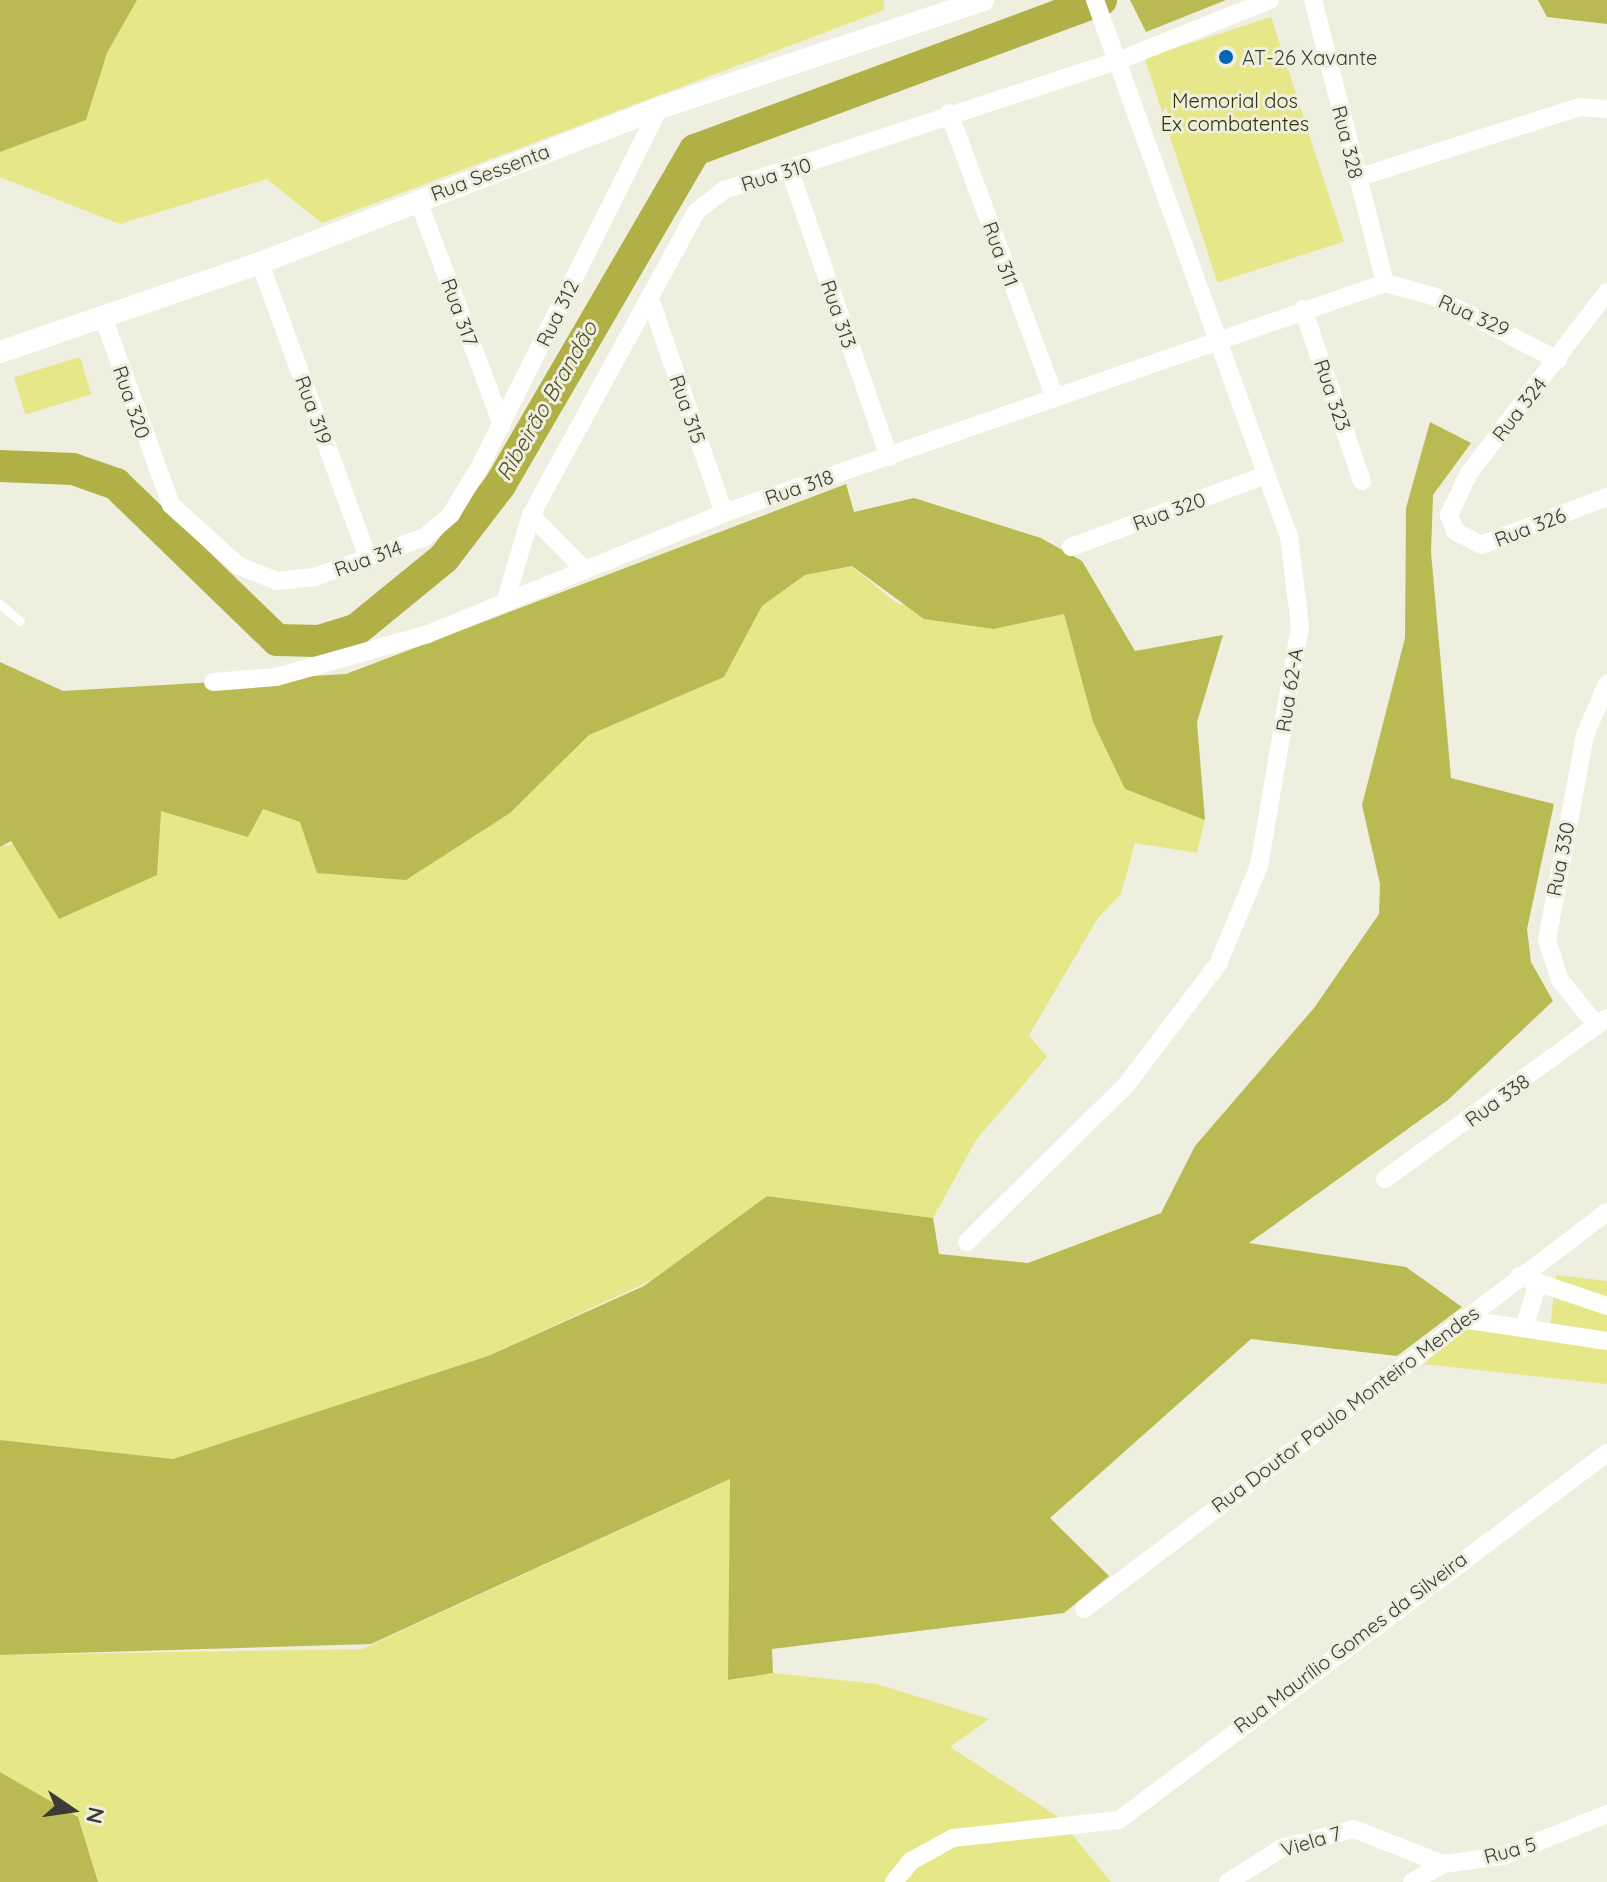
<!DOCTYPE html>
<html>
<head>
<meta charset="utf-8">
<style>
	body { margin:0 }
	#map { position:relative; width:1607px; height:1882px; overflow:hidden; background:#eeefdf; font-family:Quicksand,sans-serif }
	div>[style] { position:absolute }
	[style*='--x'] { left:calc(var(--x)*1px); top:calc(var(--y)*1px); width:calc(var(--w)*1px); rotate:calc(var(--a)*1deg) }
	.green>* { inset:0; background:#e5e789; transform-origin:0 0 }
	.forest>* { inset:0; background:#baba52 }
	.river>* { height:32px; margin:-16px; padding:0 16px; transform-origin:16px; border-radius:16px; background:#b0b047 }
	.service>* { height:9px; margin:-4.5px; padding:0 4.5px; transform-origin:4.5px; border-radius:4.5px; background:#fff }
	.minor>* { height:18px; margin:-9px; padding:0 9px; transform-origin:9px; border-radius:9px; background:#fff }
	.tertiary>* { height:22px; margin:-11px; padding:0 11px; transform-origin:11px; border-radius:11px; background:#fff }
	.dots>* { width:22px; height:22px; translate:-50% -50%; box-sizing:border-box; border:4px solid #eeefdf; border-radius:50% }
	span { translate:-50% -50%; white-space:nowrap; text-align:center; line-height:1.15; -webkit-text-stroke:6px #eeefdf; paint-order:stroke }
	.poi-label { font-size:20px; color:#3b3b35 }
	.left { translate:0 -50%; text-align:left }
	.park-label { font-size:20px; color:#323204 }
	.street-label { font-size:20px; color:#3b3b35 }
	.water-label { font-size:22px; color:#4f4f24; font-style:italic }
	.north { position:absolute; left:32px; top:1770px; width:80px; height:80px; -webkit-text-stroke:6px #eeefdf; paint-order:stroke; rotate:103deg; font-size:22px; font-weight:700; line-height:32px; text-align:center; color:#3b3b35 }
	.north::after { content:''; display:block; margin:auto; width:28px; height:36px; background:#3b3b35; clip-path:polygon(50% 0,100% 100%,50% 72%,0 100%) }
</style>
</head>
<body>
<div id="map">
	<div class="green">
		<div style="clip-path:polygon(137px 0,884px 0,884px 10px,322px 223px,267px 179px,120px 224px,0 177px,0 152px,86px 120px,107px 53px)"></div>
		<div style="left:1271px;top:17px;width:236px;height:133px;rotate:72deg"></div>
		<div style="left:80px;top:357px;width:39px;height:69px;rotate:73deg"></div>
		<div style="clip-path:polygon(852px 566px,896px 603px,994px 629px,1064px 614px,1093px 722px,1125px 788px,1205px 820px,1197px 853px,1135px 843px,1121px 894px,1098px 918px,1029px 1035px,1047px 1057px,976px 1140px,933px 1218px,767px 1196px,652px 1280px,488px 1356px,173px 1459px,0 1440px,0 847px,161px 811px,262px 809px,300px 822px,510px 813px,589px 735px,724px 677px,762px 606px,805px 575px)"></div>
		<div style="clip-path:polygon(1556px 1275px,1607px 1281px,1607px 1384px,1423px 1364px,1470px 1324px,1549px 1338px)"></div>
		<div style="clip-path:polygon(731px 1479px,729px 1680px,773px 1673px,877px 1684px,989px 1719px,950px 1747px,1057px 1816px,1111px 1882px,98px 1882px,78px 1817px,0 1772px,0 1655px,362px 1649px)"></div>
	</div>
	<div class="forest">
		<div style="clip-path:polygon(0 0,137px 0,107px 53px,86px 120px,0 152px)"></div>
		<div style="clip-path:polygon(1130px 0,1226px 0,1146px 32px)"></div>
		<div style="clip-path:polygon(1538px 0,1607px 0,1607px 24px,1547px 17px)"></div>
		<div style="clip-path:polygon(1430px 422px,1471px 443px,1433px 495px,1431px 552px,1451px 778px,1554px 804px,1527px 929px,1531px 962px,1553px 1001px,1448px 1100px,1249px 1243px,1406px 1267px,1462px 1307px,1397px 1356px,1251px 1339px,1050px 1518px,1109px 1576px,1064px 1613px,772px 1649px,773px 1673px,728px 1680px,730px 1479px,371px 1644px,0 1655px,0 1440px,173px 1459px,488px 1356px,644px 1286px,767px 1196px,933px 1218px,939px 1254px,1028px 1263px,1161px 1213px,1195px 1146px,1314px 1008px,1379px 914px,1380px 884px,1362px 805px,1405px 638px,1406px 508px)"></div>
		<div style="clip-path:polygon(846px 484px,854px 512px,914px 498px,1041px 538px,1082px 561px,1135px 651px,1223px 635px,1197px 722px,1205px 820px,1125px 789px,1093px 722px,1064px 614px,994px 629px,924px 619px,852px 566px,805px 575px,762px 606px,724px 677px,589px 735px,510px 813px,406px 880px,317px 873px,300px 822px,263px 809px,248px 837px,161px 811px,157px 875px,59px 919px,11px 841px,0 847px,0 662px,63px 691px,346px 674px)"></div>
		<div style="clip-path:polygon(0 1772px,78px 1817px,98px 1882px,0 1882px)"></div>
	</div>
	<div class="river">
		<div style="--x:0;--y:466;--w:73;--a:2.4"></div>
		<div style="--x:73;--y:469;--w:46;--a:19.2"></div>
		<div style="--x:116;--y:484;--w:224;--a:44.1"></div>
		<div style="--x:277;--y:640;--w:42;--a:1.4"></div>
		<div style="--x:319;--y:641;--w:39;--a:-17"></div>
		<div style="--x:356;--y:630;--w:114;--a:-39.3"></div>
		<div style="--x:444;--y:558;--w:92;--a:-52.5"></div>
		<div style="--x:500;--y:485;--w:388;--a:-59.8"></div>
		<div style="--x:695;--y:150;--w:433;--a:-20.3"></div>
	</div>
	<div class="service">
		<div style="--x:0;--y:604;--w:26;--a:40"></div>
	</div>
	<div class="minor">
		<div style="--x:1313;--y:0;--w:292;--a:75.7"></div>
		<div style="--x:949;--y:113;--w:302;--a:69.6"></div>
		<div style="--x:790;--y:171;--w:303;--a:70.9"></div>
		<div style="--x:1357;--y:178;--w:233;--a:-17.7"></div>
		<div style="--x:1579;--y:107;--w:28;--a:4"></div>
		<div style="--x:418;--y:200;--w:240;--a:69.5"></div>
		<div style="--x:260;--y:263;--w:314;--a:69.9"></div>
		<div style="--x:1385;--y:283;--w:50;--a:15.2"></div>
		<div style="--x:1433;--y:296;--w:140;--a:27.1"></div>
		<div style="--x:1607;--y:292;--w:228;--a:127.3"></div>
		<div style="--x:1469;--y:473;--w:47;--a:115.5"></div>
		<div style="--x:1449;--y:515;--w:17;--a:69"></div>
		<div style="--x:1455;--y:531;--w:30;--a:28"></div>
		<div style="--x:1481;--y:545;--w:135;--a:-20.9"></div>
		<div style="--x:652;--y:304;--w:221;--a:71"></div>
		<div style="--x:1303;--y:309;--w:182;--a:71.1"></div>
		<div style="--x:103;--y:317;--w:200;--a:70.1"></div>
		<div style="--x:171;--y:505;--w:91;--a:41.9"></div>
		<div style="--x:239;--y:566;--w:41;--a:21.5"></div>
		<div style="--x:277;--y:581;--w:38;--a:-6"></div>
		<div style="--x:315;--y:577;--w:117;--a:-20"></div>
		<div style="--x:425;--y:537;--w:35;--a:-41"></div>
		<div style="--x:451;--y:514;--w:54;--a:-58.7"></div>
		<div style="--x:479;--y:468;--w:402;--a:-63.4"></div>
		<div style="--x:531;--y:515;--w:76;--a:45.5"></div>
		<div style="--x:1071;--y:547;--w:208;--a:-20.3"></div>
		<div style="--x:506;--y:599;--w:88;--a:-73.4"></div>
		<div style="--x:531;--y:515;--w:346;--a:-61.4"></div>
		<div style="--x:697;--y:211;--w:34;--a:-38"></div>
		<div style="--x:724;--y:190;--w:417;--a:-18.2"></div>
		<div style="--x:1120;--y:60;--w:162;--a:-21.8"></div>
		<div style="--x:213;--y:682;--w:63;--a:-4.5"></div>
		<div style="--x:276;--y:677;--w:158;--a:-15.8"></div>
		<div style="--x:428;--y:634;--w:320;--a:-22.2"></div>
		<div style="--x:724;--y:513;--w:700;--a:-19.19"></div>
		<div style="--x:1597;--y:1026;--w:59;--a:-128.8"></div>
		<div style="--x:1560;--y:980;--w:42;--a:-108"></div>
		<div style="--x:1547;--y:940;--w:208;--a:-79.5"></div>
		<div style="--x:1585;--y:735;--w:56;--a:-66.7"></div>
		<div style="--x:1385;--y:1179;--w:274;--a:-36"></div>
		<div style="--x:967;--y:1242;--w:225;--a:-44.6"></div>
		<div style="--x:1127;--y:1084;--w:151;--a:-52.8"></div>
		<div style="--x:1218;--y:964;--w:106;--a:-67.3"></div>
		<div style="--x:1259;--y:866;--w:243;--a:-80.3"></div>
		<div style="--x:1300;--y:626;--w:90;--a:-97"></div>
		<div style="--x:1289;--y:537;--w:571;--a:-109.86"></div>
		<div style="--x:1519;--y:1276;--w:93;--a:18.8"></div>
		<div style="--x:1462;--y:1319;--w:147;--a:8.6"></div>
		<div style="--x:1524;--y:1328;--w:44;--a:-72.8"></div>
		<div style="--x:1084;--y:1609;--w:657;--a:-37.2"></div>
		<div style="--x:894;--y:1882;--w:27;--a:-51"></div>
		<div style="--x:911;--y:1861;--w:48;--a:-28.7"></div>
		<div style="--x:953;--y:1838;--w:167;--a:-6.2"></div>
		<div style="--x:1119;--y:1820;--w:611;--a:-36.94"></div>
		<div style="--x:1228;--y:1882;--w:64;--a:-32.2"></div>
		<div style="--x:1282;--y:1848;--w:74;--a:-14.8"></div>
		<div style="--x:1354;--y:1829;--w:96;--a:21.5"></div>
		<div style="--x:1412;--y:1882;--w:36;--a:-30"></div>
		<div style="--x:1443;--y:1864;--w:61;--a:-7.6"></div>
		<div style="--x:1503;--y:1856;--w:112;--a:-22"></div>
	</div>
	<div class="tertiary">
		<div style="--x:0;--y:352;--w:275;--a:-18.9"></div>
		<div style="--x:260;--y:263;--w:428;--a:-21.2"></div>
		<div style="--x:659;--y:108;--w:342;--a:-18.4"></div>
	</div>
	<div class="dots">
		<div style="left:1226px;top:57px;background:#0366b3"></div>
	</div>
	<div class="poi-label">
		<span class="left" style="left:1242px;top:57px">AT-26 Xavante</span>
	</div>
	<div class="park-label">
		<span style="left:1235px;top:112px">Memorial dos<br>Ex combatentes</span>
	</div>
	<div class="street-label">
		<span style="left:1348px;top:142px;rotate:76deg">Rua 328</span>
		<span style="left:490px;top:172px;rotate:-21deg">Rua Sessenta</span>
		<span style="left:776px;top:174px;rotate:-17deg">Rua 310</span>
		<span style="left:1001px;top:254px;rotate:70deg">Rua 311</span>
		<span style="left:460px;top:312px;rotate:70deg">Rua 317</span>
		<span style="left:557px;top:313px;rotate:-64deg">Rua 312</span>
		<span style="left:839px;top:314px;rotate:71deg">Rua 313</span>
		<span style="left:1474px;top:315px;rotate:24deg">Rua 329</span>
		<span style="left:1333px;top:395px;rotate:71deg">Rua 323</span>
		<span style="left:132px;top:402px;rotate:71deg">Rua 320</span>
		<span style="left:688px;top:409px;rotate:71deg">Rua 315</span>
		<span style="left:1519px;top:409px;rotate:-52deg">Rua 324</span>
		<span style="left:314px;top:410px;rotate:70deg">Rua 319</span>
		<span style="left:799px;top:487px;rotate:-19deg">Rua 318</span>
		<span style="left:1169px;top:511px;rotate:-20deg">Rua 320</span>
		<span style="left:1530px;top:527px;rotate:-21deg">Rua 326</span>
		<span style="left:368px;top:558px;rotate:-20deg">Rua 314</span>
		<span style="left:1289px;top:690px;rotate:-81deg">Rua 62-A</span>
		<span style="left:1560px;top:859px;rotate:-79deg">Rua 330</span>
		<span style="left:1497px;top:1100px;rotate:-36deg">Rua 338</span>
		<span style="left:1345px;top:1409px;rotate:-37deg">Rua Doutor Paulo Monteiro Mendes</span>
		<span style="left:1350px;top:1642px;rotate:-37deg">Rua Maurílio Gomes da Silveira</span>
		<span style="left:1311px;top:1841px;rotate:-17deg">Viela 7</span>
		<span style="left:1510px;top:1850px;rotate:-15deg">Rua 5</span>
	</div>
	<div class="water-label">
		<span style="left:547px;top:401px;rotate:-60deg">Ribeirão Brandão</span>
	</div>
	<div class="north">N</div>
</div>
</body>
</html>
